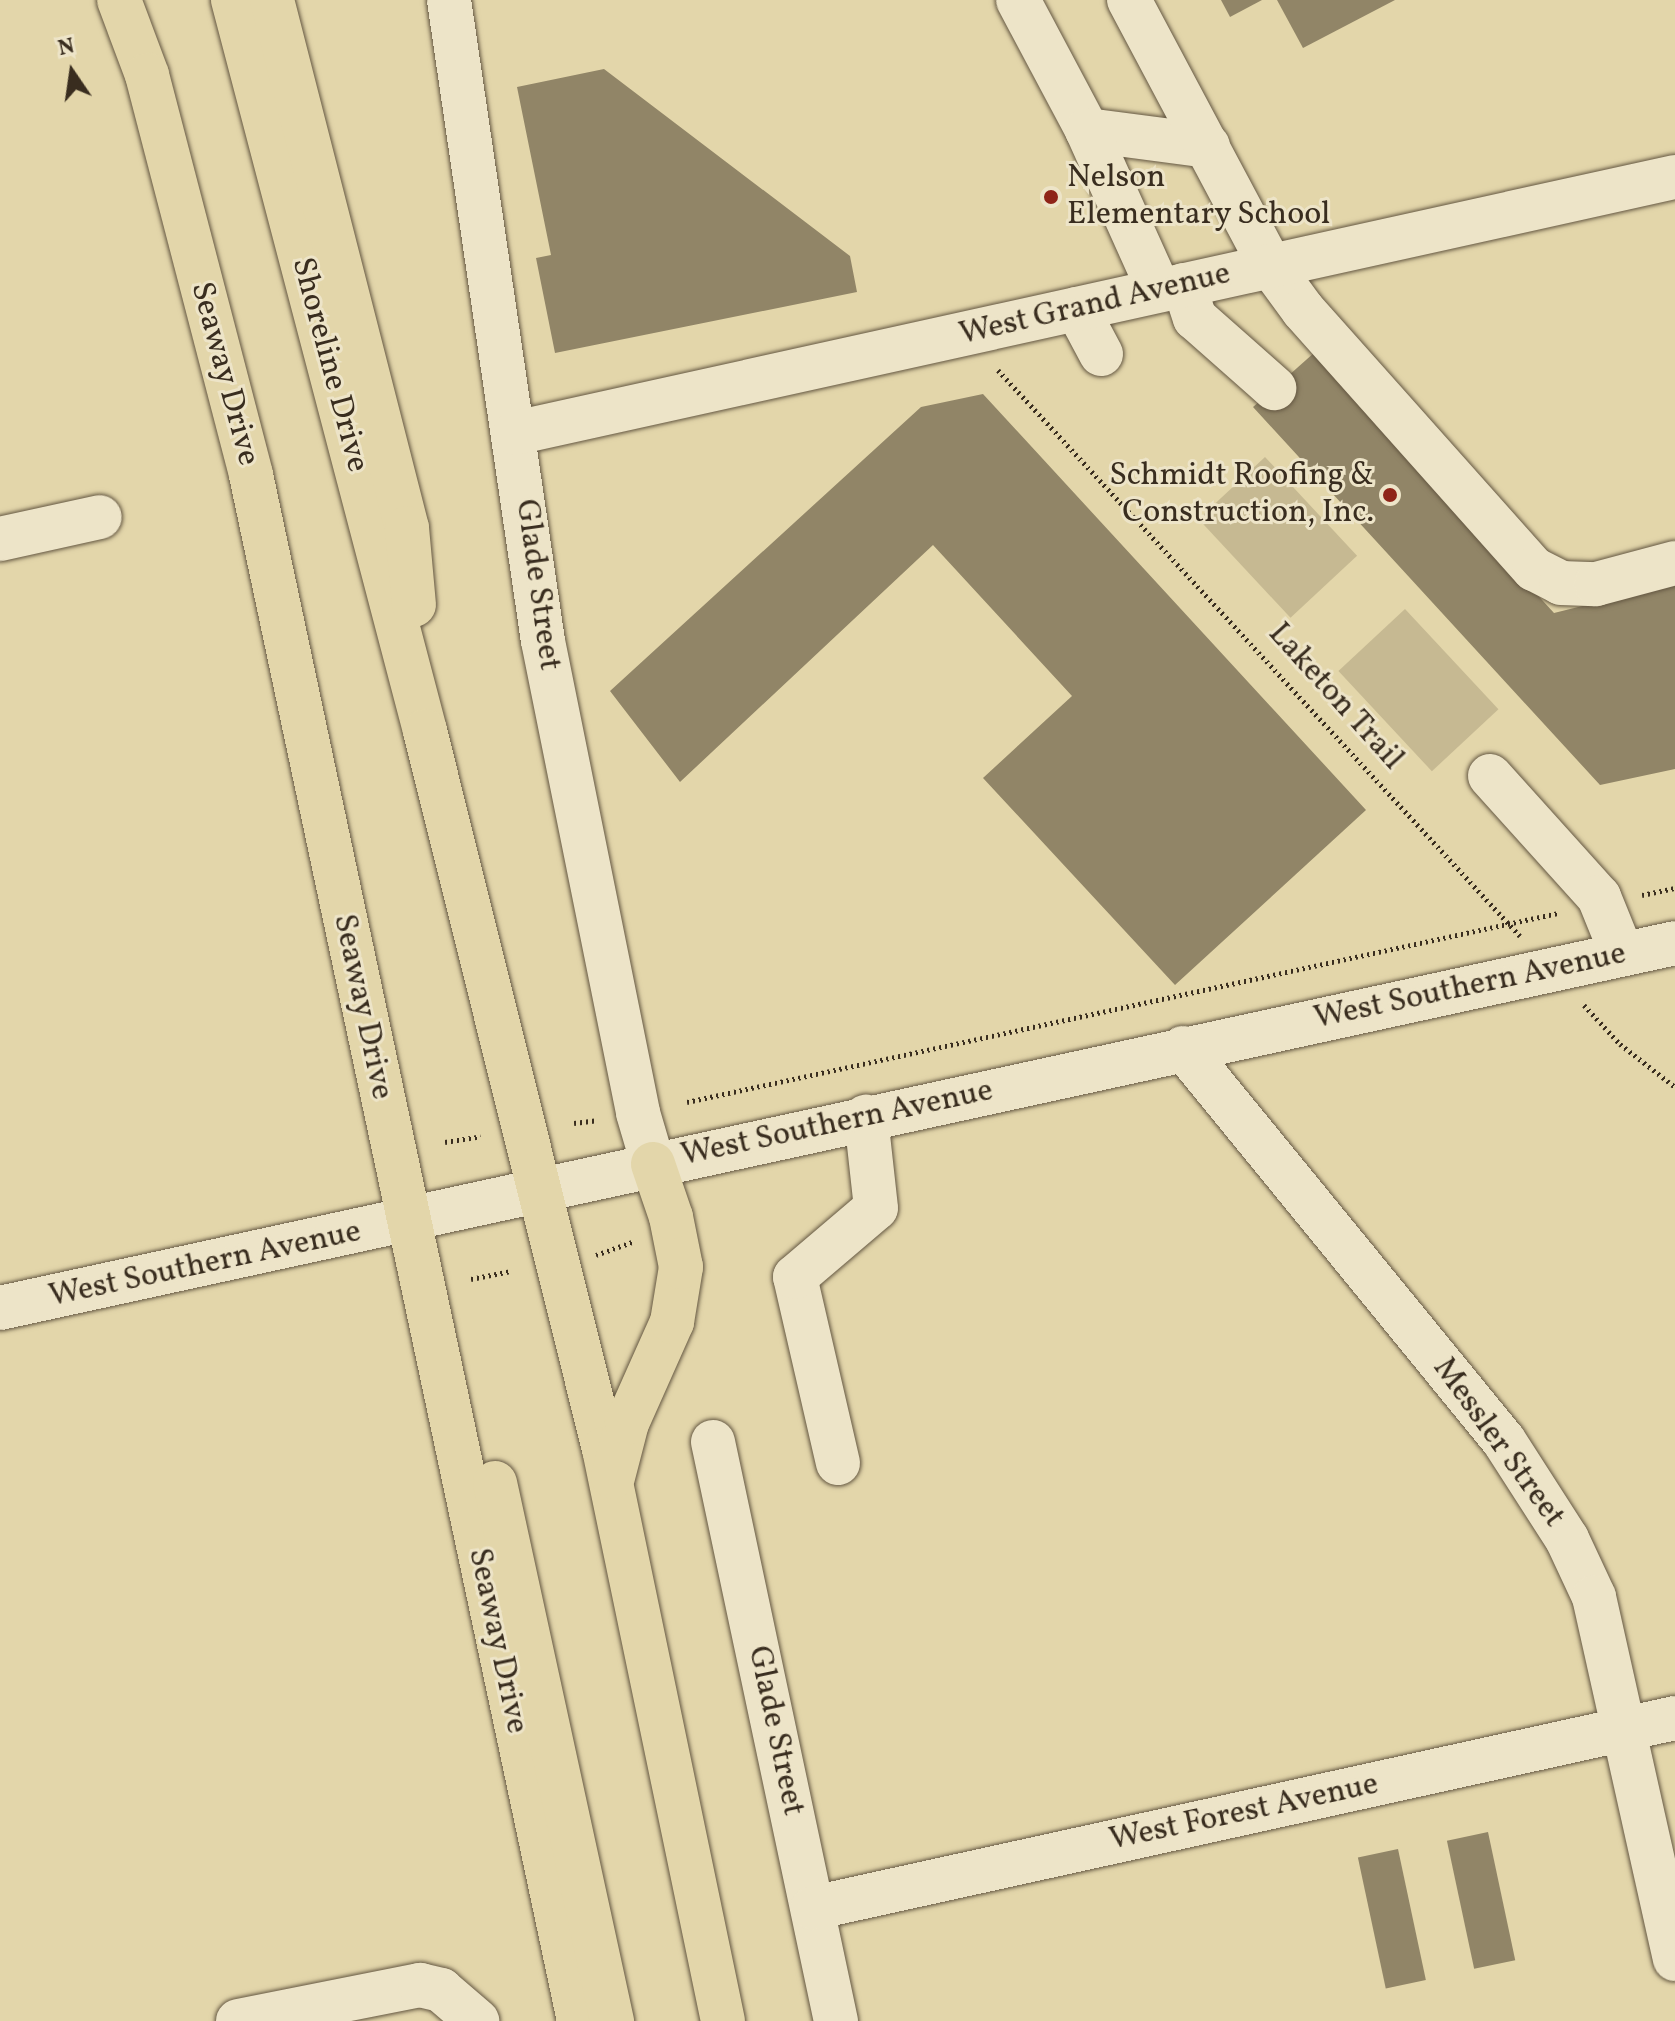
<!DOCTYPE html>
<html>
<head>
<meta charset="utf-8">
<style>
	body { margin:0 }
	#map { position:relative; width:1675px; height:2021px; overflow:hidden; background:#e3d6aa; font-family:Vollkorn,serif }
	div>[style] { position:absolute }
	[style*='--x'] { left:calc(var(--x)*1px); top:calc(var(--y)*1px); width:calc(var(--w)*1px); rotate:calc(var(--a)*1deg) }
	.green>* { inset:0; background:#c6b992; transform-origin:0 0 }
	.building>* { inset:0; background:#918567; transform-origin:0 0 }
	.path>* { height:5px; margin-top:-2.5px; transform-origin:0; background:repeating-linear-gradient(90deg,#392d1f 0 2px,transparent 0 6px) }
	.roads { filter:drop-shadow(0 0 2px #645742) drop-shadow(0 0 2px #645742) }
	.minor>* { height:44px; margin:-22px; padding:0 22px; transform-origin:22px; border-radius:22px; background:#ede4c8 }
	.highway>* { height:44px; margin:-22px; padding:0 22px; transform-origin:22px; border-radius:22px; background:#e3d6aa }
	.dots>* { width:22px; height:22px; translate:-50% -50%; box-sizing:border-box; border:4px solid #ede4c8; border-radius:50% }
	span { translate:-50% -50%; white-space:nowrap; text-align:center; line-height:1.15; -webkit-text-stroke:6px #ede4c8; paint-order:stroke }
	.poi-label { font-size:32px; color:#392d1f }
	.left { translate:0 -50%; text-align:left }
	.right { translate:-100% -50%; text-align:right }
	.street-label { font-size:32px; color:#392d1f }
	.north { position:absolute; left:32px; top:32px; width:80px; height:80px; -webkit-text-stroke:6px #ede4c8; paint-order:stroke; rotate:347deg; font-size:22px; font-weight:700; line-height:32px; text-align:center; color:#392d1f }
	.north::after { content:''; display:block; margin:auto; width:28px; height:36px; background:#392d1f; clip-path:polygon(50% 0,100% 100%,50% 72%,0 100%) }
</style>
</head>
<body>
<div id="map">
	<div class="green">
		<div style="left:1265px;top:457px;width:135px;height:91px;rotate:47deg"></div>
		<div style="left:1405px;top:609px;width:137px;height:91px;rotate:47deg"></div>
	</div>
	<div class="building">
		<div style="clip-path:polygon(1221px 0,1262px 0,1230px 17px)"></div>
		<div style="clip-path:polygon(1277px 0,1395px 0,1303px 48px)"></div>
		<div style="clip-path:polygon(604px 69px,850px 256px,857px 292px,555px 353px,536px 258px,551px 255px,517px 87px)"></div>
		<div style="clip-path:polygon(1315px 352px,1554px 613px,1675px 583px,1675px 769px,1600px 785px,1253px 407px)"></div>
		<div style="clip-path:polygon(983px 394px,1366px 810px,1175px 985px,983px 778px,1072px 696px,933px 545px,680px 782px,610px 691px,921px 407px)"></div>
		<div style="left:1488px;top:1832px;width:131px;height:42px;rotate:78deg"></div>
		<div style="left:1398px;top:1849px;width:134px;height:41px;rotate:78deg"></div>
	</div>
	<div class="path">
		<div style="--x:998;--y:370;--w:770;--a:47.32"></div>
		<div style="--x:1642;--y:895;--w:34;--a:-12"></div>
		<div style="--x:1584;--y:1005;--w:53;--a:47.3"></div>
		<div style="--x:1620;--y:1044;--w:70;--a:38"></div>
		<div style="--x:687;--y:1102;--w:891;--a:-12.24"></div>
		<div style="--x:574;--y:1123;--w:23;--a:-7"></div>
		<div style="--x:445;--y:1142;--w:36;--a:-9"></div>
		<div style="--x:596;--y:1255;--w:41;--a:-19.7"></div>
		<div style="--x:471;--y:1279;--w:41;--a:-11.3"></div>
	</div>
	<div class="roads">
		<div class="minor">
			<div style="--x:449;--y:0;--w:648;--a:81.66"></div>
			<div style="--x:543;--y:641;--w:481;--a:78.6"></div>
			<div style="--x:638;--y:1113;--w:53;--a:73.6"></div>
			<div style="--x:1018;--y:0;--w:147;--a:62"></div>
			<div style="--x:1087;--y:130;--w:122;--a:7.5"></div>
			<div style="--x:1129;--y:0;--w:300;--a:62"></div>
			<div style="--x:1270;--y:265;--w:56;--a:53.7"></div>
			<div style="--x:1303;--y:310;--w:347;--a:48.3"></div>
			<div style="--x:1534;--y:569;--w:30;--a:27"></div>
			<div style="--x:1561;--y:583;--w:35;--a:2"></div>
			<div style="--x:1596;--y:584;--w:82;--a:-14.9"></div>
			<div style="--x:1087;--y:130;--w:175;--a:65.8"></div>
			<div style="--x:1184;--y:285;--w:35;--a:72"></div>
			<div style="--x:1195;--y:318;--w:106;--a:41.5"></div>
			<div style="--x:1077;--y:309;--w:51;--a:61.9"></div>
			<div style="--x:515;--y:433;--w:1188;--a:-12.45"></div>
			<div style="--x:0;--y:539;--w:102;--a:-12.4"></div>
			<div style="--x:1490;--y:776;--w:163;--a:48"></div>
			<div style="--x:1599;--y:897;--w:61;--a:68"></div>
			<div style="--x:1183;--y:1048;--w:507;--a:50.76"></div>
			<div style="--x:1504;--y:1441;--w:117;--a:57.3"></div>
			<div style="--x:1567;--y:1539;--w:64;--a:65"></div>
			<div style="--x:1594;--y:1597;--w:371;--a:77.4"></div>
			<div style="--x:0;--y:1308;--w:1714;--a:-12.29"></div>
			<div style="--x:713;--y:1442;--w:592;--a:78.01"></div>
			<div style="--x:838;--y:1463;--w:191;--a:-103"></div>
			<div style="--x:795;--y:1277;--w:106;--a:-40.4"></div>
			<div style="--x:876;--y:1208;--w:92;--a:-96.3"></div>
			<div style="--x:813;--y:1908;--w:883;--a:-12.43"></div>
			<div style="--x:238;--y:2021;--w:186;--a:-11.2"></div>
			<div style="--x:420;--y:1985;--w:22;--a:13"></div>
			<div style="--x:441;--y:1990;--w:48;--a:40.7"></div>
		</div>
		<div class="highway">
			<div style="--x:119;--y:0;--w:80;--a:69.5"></div>
			<div style="--x:147;--y:75;--w:413;--a:75.4"></div>
			<div style="--x:251;--y:475;--w:1580;--a:78.02"></div>
			<div style="--x:233;--y:0;--w:756;--a:75.28"></div>
			<div style="--x:425;--y:731;--w:740;--a:76"></div>
			<div style="--x:604;--y:1449;--w:584;--a:78.25"></div>
			<div style="--x:272;--y:0;--w:545;--a:75.66"></div>
			<div style="--x:407;--y:528;--w:77;--a:84.8"></div>
			<div style="--x:613;--y:1477;--w:56;--a:-75.5"></div>
			<div style="--x:627;--y:1423;--w:111;--a:-66"></div>
			<div style="--x:672;--y:1322;--w:56;--a:-80.7"></div>
			<div style="--x:681;--y:1267;--w:51;--a:-101.3"></div>
			<div style="--x:671;--y:1217;--w:56;--a:-108.8"></div>
			<div style="--x:495;--y:1483;--w:551;--a:77.73"></div>
		</div>
	</div>
	<div class="dots">
		<div style="left:1051px;top:197px;background:#8f2418"></div>
		<div style="left:1390px;top:495px;background:#8f2418"></div>
	</div>
	<div class="poi-label">
		<span class="left" style="left:1067px;top:197px">Nelson<br>Elementary School</span>
		<span class="right" style="left:1374px;top:495px">Schmidt Roofing &amp;<br>Construction, Inc.</span>
	</div>
	<div class="street-label">
		<span style="left:1095px;top:305px;rotate:-13deg">West Grand Avenue</span>
		<span style="left:329px;top:365px;rotate:75deg">Shoreline Drive</span>
		<span style="left:224px;top:374px;rotate:75deg">Seaway Drive</span>
		<span style="left:537px;top:585px;rotate:82deg">Glade Street</span>
		<span style="left:1335px;top:697px;rotate:48deg">Laketon Trail</span>
		<span style="left:1470px;top:987px;rotate:-12deg">West Southern Avenue</span>
		<span style="left:362px;top:1007px;rotate:78deg">Seaway Drive</span>
		<span style="left:837px;top:1124px;rotate:-12deg">West Southern Avenue</span>
		<span style="left:205px;top:1265px;rotate:-12deg">West Southern Avenue</span>
		<span style="left:1498px;top:1443px;rotate:54deg">Messler Street</span>
		<span style="left:497px;top:1641px;rotate:78deg">Seaway Drive</span>
		<span style="left:775px;top:1731px;rotate:78deg">Glade Street</span>
		<span style="left:1244px;top:1813px;rotate:-12deg">West Forest Avenue</span>
	</div>
	<div class="north">N</div>
</div>
</body>
</html>
